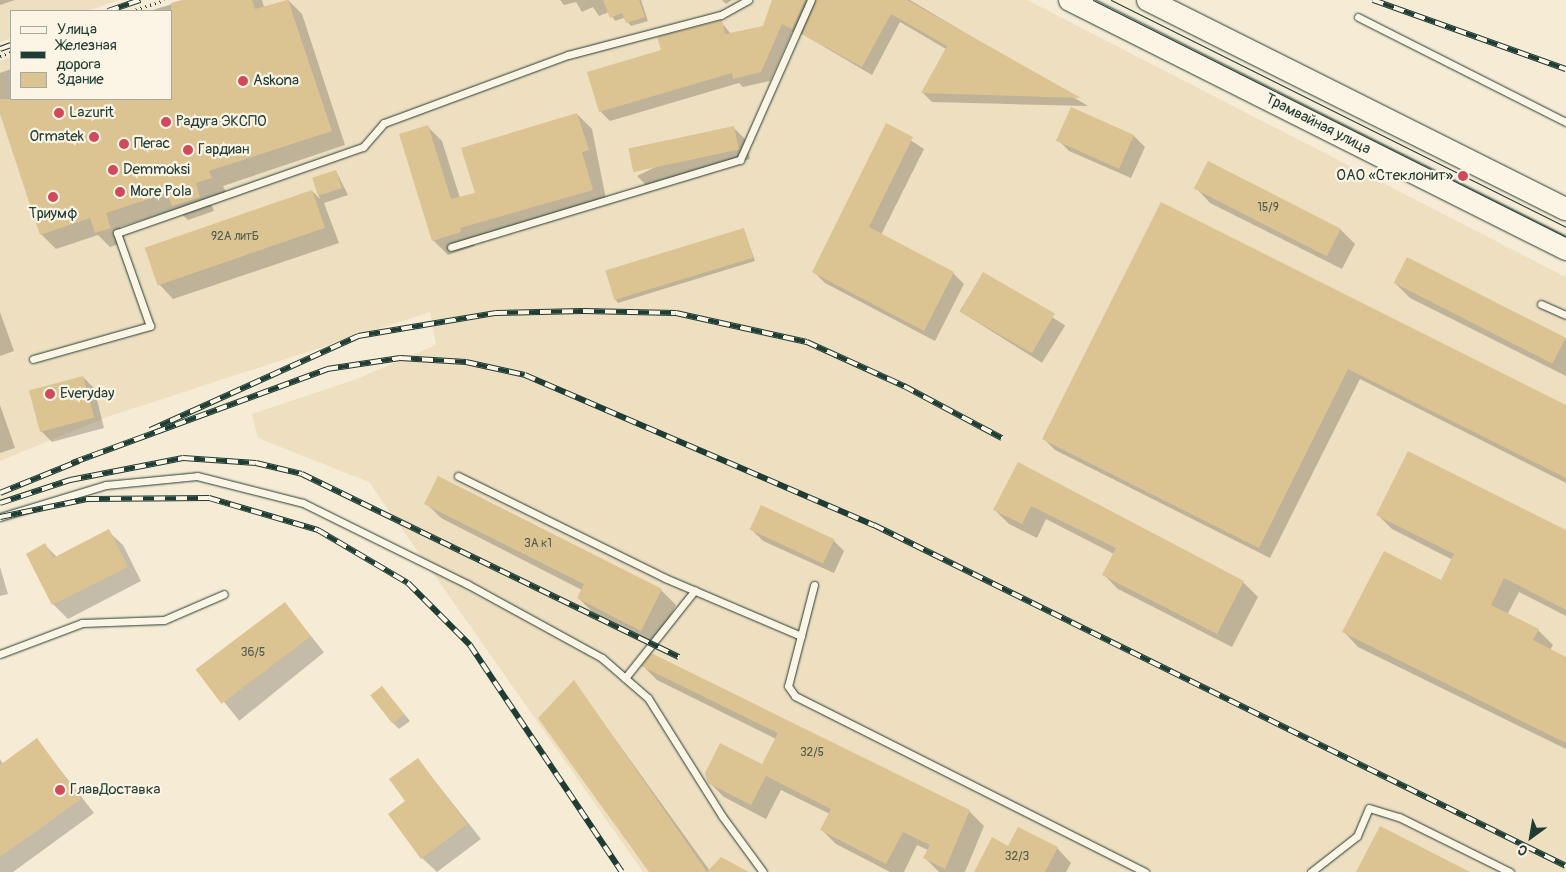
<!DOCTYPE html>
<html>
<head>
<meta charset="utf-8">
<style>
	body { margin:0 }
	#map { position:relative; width:1566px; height:872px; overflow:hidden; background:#f6ebd4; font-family:Pangolin,sans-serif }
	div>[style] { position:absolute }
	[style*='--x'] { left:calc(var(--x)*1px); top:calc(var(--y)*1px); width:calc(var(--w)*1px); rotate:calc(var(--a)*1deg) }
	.built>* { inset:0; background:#eedfc0 }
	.shadow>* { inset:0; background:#0003; transform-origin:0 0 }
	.building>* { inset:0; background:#dcc392; transform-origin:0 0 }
	.path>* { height:2.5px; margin-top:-1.25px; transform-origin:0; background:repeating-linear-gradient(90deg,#1f3d34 0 1px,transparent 0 5px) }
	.roads { filter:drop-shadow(0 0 1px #1f3d34) drop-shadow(0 0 1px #1f3d34) }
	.service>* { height:7px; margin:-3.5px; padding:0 3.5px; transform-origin:3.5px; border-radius:3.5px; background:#fcf5e5 }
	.primary>* { height:22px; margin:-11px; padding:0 11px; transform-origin:11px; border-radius:11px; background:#fcf5e5 }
	.tram>* { height:1px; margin:-0.5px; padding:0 0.5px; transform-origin:0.5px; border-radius:0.5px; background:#1f3d34 }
	.rail>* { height:5.5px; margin-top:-2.75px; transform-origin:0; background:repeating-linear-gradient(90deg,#fcf5e5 0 11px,#1f3d34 0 22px); box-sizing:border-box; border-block:1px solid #1f3d34 }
	.dots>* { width:14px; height:14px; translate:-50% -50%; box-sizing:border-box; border:2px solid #fcf5e5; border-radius:50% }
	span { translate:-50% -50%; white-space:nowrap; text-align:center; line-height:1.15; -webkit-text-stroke:4.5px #fcf5e5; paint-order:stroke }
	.number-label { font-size:12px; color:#4e5e4c }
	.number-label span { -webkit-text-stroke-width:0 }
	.poi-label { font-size:15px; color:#1f3d34 }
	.left { translate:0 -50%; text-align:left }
	.right { translate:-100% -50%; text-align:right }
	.street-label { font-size:15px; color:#1f3d34 }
	.legend { position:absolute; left:10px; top:10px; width:162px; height:90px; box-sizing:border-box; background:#fcf5e5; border:1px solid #a4ab9e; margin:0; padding:6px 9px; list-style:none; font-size:15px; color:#1f3d34 }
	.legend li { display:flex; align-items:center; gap:10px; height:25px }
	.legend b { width:25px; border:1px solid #a4ab9e }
	.north { position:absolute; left:1506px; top:812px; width:50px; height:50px; -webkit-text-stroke:4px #fcf5e5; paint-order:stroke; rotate:212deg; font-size:14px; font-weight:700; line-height:20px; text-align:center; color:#1f3d34 }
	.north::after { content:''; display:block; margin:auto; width:18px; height:22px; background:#1f3d34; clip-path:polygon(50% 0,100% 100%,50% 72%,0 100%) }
</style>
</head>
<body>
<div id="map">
	<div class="built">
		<div style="clip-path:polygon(0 0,119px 0,87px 11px,11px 11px,11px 38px,0 42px)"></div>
		<div style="clip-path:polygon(183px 0,1027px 0,1566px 277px,1566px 872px,643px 872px,369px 482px,258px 438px,252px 414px,354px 380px,436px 345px,430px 312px,110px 416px,0 461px,0 61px,11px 57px,11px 99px,171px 99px,171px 11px,149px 11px)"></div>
	</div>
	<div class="shadow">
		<div style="clip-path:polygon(0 0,15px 0,0 5px)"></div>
		<div style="clip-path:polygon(186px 0,262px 0,264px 7px,288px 0,302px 14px,345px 145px,223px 186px,226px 192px,209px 198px,214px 211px,188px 220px,176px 209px,120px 227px,125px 242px,110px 247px,98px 235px,56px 249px,41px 234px,0 110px,0 73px,11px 69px,11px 99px,171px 99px,171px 11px,153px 10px)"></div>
		<div style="clip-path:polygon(641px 0,648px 21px,631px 26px,624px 18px,615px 21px,609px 12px,599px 16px,593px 7px,582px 12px,576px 2px,564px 5px,560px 0)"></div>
		<div style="clip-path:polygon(722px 0,732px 0,726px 4px)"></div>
		<div style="clip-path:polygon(773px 0,910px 0,1088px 106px,932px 102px,923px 93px,946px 49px,900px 22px,872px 75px,804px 35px,792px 32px,770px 81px,743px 87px,739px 83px,610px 121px,601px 112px,589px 73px,663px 51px,721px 22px,731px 34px,764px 27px)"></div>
		<div style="clip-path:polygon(577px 114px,592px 129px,607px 204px,474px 243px,475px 246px,448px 255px,433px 240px,427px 126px,442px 141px,460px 198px,476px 193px)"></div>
		<div style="clip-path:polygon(887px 125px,924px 149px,881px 235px,953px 273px,964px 284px,935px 341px,825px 283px,814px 272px)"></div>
		<div style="clip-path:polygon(734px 128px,745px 139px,750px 159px,648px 187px,637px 176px)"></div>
		<div style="clip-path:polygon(1134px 136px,1145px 147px,1131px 178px,1069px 151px,1058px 140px)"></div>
		<div style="clip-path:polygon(336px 171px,348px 195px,324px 203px,339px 243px,173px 299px,159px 284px,312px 191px,320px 199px,313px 179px)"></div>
		<div style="clip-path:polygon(1196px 188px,1340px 229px,1355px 244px,1342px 269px,1210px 203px)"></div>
		<div style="clip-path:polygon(1162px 204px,1566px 406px,1566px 483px,1360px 379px,1270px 558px,1055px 450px,1044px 439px)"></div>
		<div style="clip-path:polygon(744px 230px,755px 261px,618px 303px,615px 299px)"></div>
		<div style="left:983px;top:274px;width:97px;height:44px;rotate:32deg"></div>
		<div style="clip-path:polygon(1395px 283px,1566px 339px,1566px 376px,1410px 298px)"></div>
		<div style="clip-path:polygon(0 312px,14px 351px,0 356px)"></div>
		<div style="clip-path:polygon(83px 377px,94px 388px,104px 428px,52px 442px,41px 431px)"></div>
		<div style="clip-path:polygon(0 405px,15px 448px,0 453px)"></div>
		<div style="clip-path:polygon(1018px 463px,1243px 582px,1258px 597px,1232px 647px,1118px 589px,1104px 575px,1114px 554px,1046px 519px,1037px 538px,1009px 524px,995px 510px)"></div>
		<div style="clip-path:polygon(426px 503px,661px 590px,676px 605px,656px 644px,593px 612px,578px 598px,582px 590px,441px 518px)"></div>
		<div style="clip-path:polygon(1378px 515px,1566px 532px,1566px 616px,1519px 592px,1507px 615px,1538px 630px,1553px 645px,1550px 650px,1566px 658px,1566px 749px,1358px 647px,1344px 632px,1442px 581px,1453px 560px,1392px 529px)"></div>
		<div style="clip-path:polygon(752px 530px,833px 540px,844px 551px,834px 573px,763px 541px)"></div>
		<div style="clip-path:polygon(108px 531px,123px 545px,141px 581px,68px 619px,53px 604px,45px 545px,57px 557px)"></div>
		<div style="clip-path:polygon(0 567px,8px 594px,0 596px)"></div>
		<div style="left:285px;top:604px;width:62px;height:109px;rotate:51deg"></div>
		<div style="clip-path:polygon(643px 666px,969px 811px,984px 826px,965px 872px,939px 872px,925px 858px,928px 850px,917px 845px,904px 872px,890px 872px,836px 844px,822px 830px,830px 814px,781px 790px,766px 819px,724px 797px,709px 782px,763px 765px,776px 739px,657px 680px)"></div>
		<div style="clip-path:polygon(574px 682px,710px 871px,747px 872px,651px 872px)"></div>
		<div style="clip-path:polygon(382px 687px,410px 721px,399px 729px,392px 722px)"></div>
		<div style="clip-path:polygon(37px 740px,94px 813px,13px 872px,0 872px,0 759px,3px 764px)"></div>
		<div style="clip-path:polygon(418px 760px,481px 839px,437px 872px,422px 858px,407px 801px)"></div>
		<div style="clip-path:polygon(1009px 848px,1057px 848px,1071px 863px,1066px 872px,975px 872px)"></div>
	</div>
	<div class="building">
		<div style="clip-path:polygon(182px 0,252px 0,255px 9px,288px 0,332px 131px,209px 171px,212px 178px,196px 183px,200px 197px,172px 206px,167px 193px,106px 213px,111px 228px,95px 233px,90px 218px,40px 235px,0 114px,0 99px,171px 99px,171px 3px)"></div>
		<div style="clip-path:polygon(603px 0,639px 0,645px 17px,626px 23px,622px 13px,610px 18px)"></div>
		<div style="clip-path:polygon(772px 0,805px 0,792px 29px,782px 24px,761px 72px,733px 79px,732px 73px,599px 112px,587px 72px,661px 50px,657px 37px,722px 20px,725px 34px,763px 26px)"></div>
		<div style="clip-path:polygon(816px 0,907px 0,1081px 98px,921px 93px,947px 46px,891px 14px,862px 67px,802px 34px)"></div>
		<div style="left:1071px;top:107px;width:69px;height:37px;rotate:24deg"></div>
		<div style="clip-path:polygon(577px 113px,589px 150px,582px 152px,593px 190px,460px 228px,461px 232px,432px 241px,399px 134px,428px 125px,451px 199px,475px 193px,461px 148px)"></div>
		<div style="clip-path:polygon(886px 123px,913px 137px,869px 227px,954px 272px,924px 331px,812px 272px)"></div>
		<div style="left:734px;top:126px;width:24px;height:108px;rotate:78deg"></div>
		<div style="left:1208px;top:161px;width:149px;height:31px;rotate:27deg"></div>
		<div style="left:336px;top:170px;width:19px;height:25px;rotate:72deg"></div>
		<div style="left:312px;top:190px;width:40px;height:177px;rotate:71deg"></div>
		<div style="clip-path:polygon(1161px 202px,1566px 405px,1566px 478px,1348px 369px,1259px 548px,1042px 439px)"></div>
		<div style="left:744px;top:228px;width:31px;height:145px;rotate:73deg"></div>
		<div style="left:1407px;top:257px;width:178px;height:29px;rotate:27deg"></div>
		<div style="left:983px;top:272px;width:83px;height:46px;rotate:30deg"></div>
		<div style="left:83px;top:376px;width:43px;height:56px;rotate:75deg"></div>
		<div style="clip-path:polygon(1408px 451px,1566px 530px,1566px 610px,1504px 578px,1491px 605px,1539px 629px,1533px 640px,1566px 657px,1566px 743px,1342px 632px,1384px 551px,1441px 580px,1454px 554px,1376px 515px)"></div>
		<div style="clip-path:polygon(1018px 462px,1244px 581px,1217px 634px,1102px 575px,1116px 548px,1031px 506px,1022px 524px,993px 510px)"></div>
		<div style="clip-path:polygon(438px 476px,662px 589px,641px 631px,577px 598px,584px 584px,424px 504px)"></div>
		<div style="left:761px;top:505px;width:81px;height:27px;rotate:25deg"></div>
		<div style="clip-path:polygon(109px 529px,128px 567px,52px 605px,26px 554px,45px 543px,53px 558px)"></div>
		<div style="left:285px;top:602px;width:43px;height:112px;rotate:53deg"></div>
		<div style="clip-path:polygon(651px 653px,970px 810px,945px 869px,923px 858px,930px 845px,903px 832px,886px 864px,820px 830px,831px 809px,766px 776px,751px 805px,708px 783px,705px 773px,720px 743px,762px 764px,778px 733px,641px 666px)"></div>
		<div style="clip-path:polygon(574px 680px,707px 872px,721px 857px,749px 872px,649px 872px,538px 718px)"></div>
		<div style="left:382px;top:686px;width:36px;height:15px;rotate:52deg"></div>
		<div style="clip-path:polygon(37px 738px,81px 799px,0 857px,0 765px)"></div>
		<div style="clip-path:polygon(418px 758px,467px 824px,421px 859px,388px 814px,405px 801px,389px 779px)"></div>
		<div style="clip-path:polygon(1380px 826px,1470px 872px,1356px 872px)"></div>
		<div style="clip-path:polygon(1018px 827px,1058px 847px,1045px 872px,974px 872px,992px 837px,1008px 846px)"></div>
	</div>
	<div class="path">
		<div style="--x:131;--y:11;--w:35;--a:-18"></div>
		<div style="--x:0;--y:56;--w:12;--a:-20"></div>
	</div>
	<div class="roads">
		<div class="service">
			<div style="--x:1358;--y:17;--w:233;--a:26.8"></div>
			<div style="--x:451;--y:247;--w:302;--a:-16.8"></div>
			<div style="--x:740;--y:160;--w:175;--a:-66.1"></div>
			<div style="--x:1541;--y:304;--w:27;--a:24"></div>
			<div style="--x:33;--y:359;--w:122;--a:-15.8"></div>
			<div style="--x:150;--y:326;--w:99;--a:-109.5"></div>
			<div style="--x:117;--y:233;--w:261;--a:-19.3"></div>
			<div style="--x:363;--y:147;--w:32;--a:-49"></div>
			<div style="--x:384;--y:123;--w:196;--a:-20.3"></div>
			<div style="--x:568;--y:55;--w:158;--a:-14.7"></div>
			<div style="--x:721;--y:15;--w:31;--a:-29"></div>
			<div style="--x:458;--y:476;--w:231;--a:26.2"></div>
			<div style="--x:665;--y:578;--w:148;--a:23.1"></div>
			<div style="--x:0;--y:517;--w:111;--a:-16.8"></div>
			<div style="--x:106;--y:485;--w:91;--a:-5.6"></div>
			<div style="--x:197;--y:476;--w:109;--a:14.3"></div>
			<div style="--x:303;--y:503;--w:183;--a:26.3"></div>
			<div style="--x:467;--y:584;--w:154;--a:28.7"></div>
			<div style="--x:602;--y:658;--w:61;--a:41"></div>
			<div style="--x:648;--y:698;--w:139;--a:57.9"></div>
			<div style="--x:722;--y:816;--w:69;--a:53.8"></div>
			<div style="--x:814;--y:585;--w:104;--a:104.4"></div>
			<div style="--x:788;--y:686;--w:12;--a:55"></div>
			<div style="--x:795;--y:696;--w:392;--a:26.7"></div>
			<div style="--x:0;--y:654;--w:88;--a:-20.7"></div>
			<div style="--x:82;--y:623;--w:82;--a:-2.1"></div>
			<div style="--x:164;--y:620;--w:65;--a:-23.4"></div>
			<div style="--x:625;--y:678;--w:112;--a:-51.5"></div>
			<div style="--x:1311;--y:872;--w:58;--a:-38"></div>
			<div style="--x:1357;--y:836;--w:30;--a:-67"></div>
			<div style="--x:1369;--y:808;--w:31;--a:17"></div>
			<div style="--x:1399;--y:817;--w:124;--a:26.4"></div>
		</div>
		<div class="primary">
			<div style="--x:1070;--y:0;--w:555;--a:26.66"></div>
			<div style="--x:1148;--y:0;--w:467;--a:26.6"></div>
		</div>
	</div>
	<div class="tram">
		<div style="--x:1093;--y:0;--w:529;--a:26.61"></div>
		<div style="--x:1111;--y:0;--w:508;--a:26.51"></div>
	</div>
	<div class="rail">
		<div style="--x:1373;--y:0;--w:205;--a:19.7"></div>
		<div style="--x:108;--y:11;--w:34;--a:-19"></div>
		<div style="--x:0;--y:49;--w:12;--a:-20"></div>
		<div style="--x:150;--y:430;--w:228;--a:-24.3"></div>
		<div style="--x:358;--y:336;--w:140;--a:-9.5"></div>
		<div style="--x:496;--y:313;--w:87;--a:-1.3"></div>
		<div style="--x:583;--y:311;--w:93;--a:1.2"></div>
		<div style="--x:676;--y:313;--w:134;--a:12.5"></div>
		<div style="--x:807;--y:342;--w:107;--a:24.4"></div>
		<div style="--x:904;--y:386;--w:111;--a:28"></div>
		<div style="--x:72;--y:463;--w:272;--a:-20.2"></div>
		<div style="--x:327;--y:369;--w:74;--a:-8.6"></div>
		<div style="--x:400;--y:358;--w:66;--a:3.5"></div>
		<div style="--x:466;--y:362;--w:60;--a:12.4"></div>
		<div style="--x:525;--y:375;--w:380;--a:23.3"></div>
		<div style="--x:874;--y:525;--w:771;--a:26.23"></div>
		<div style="--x:0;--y:493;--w:85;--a:-22.1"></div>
		<div style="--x:0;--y:503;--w:74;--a:-18.2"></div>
		<div style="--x:70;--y:480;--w:115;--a:-11"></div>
		<div style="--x:183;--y:458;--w:73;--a:3.9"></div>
		<div style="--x:256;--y:463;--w:47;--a:13.4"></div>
		<div style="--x:302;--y:474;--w:419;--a:25.9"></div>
		<div style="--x:0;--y:517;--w:90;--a:-11.6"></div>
		<div style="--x:88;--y:499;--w:121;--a:-0.5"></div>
		<div style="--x:209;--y:498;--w:114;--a:16.4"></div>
		<div style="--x:318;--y:530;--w:104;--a:30.5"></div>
		<div style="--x:408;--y:583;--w:88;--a:45"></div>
		<div style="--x:470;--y:645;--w:273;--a:56.2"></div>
	</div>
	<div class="dots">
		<div style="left:243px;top:81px;background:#d1495b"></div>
		<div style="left:59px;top:113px;background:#d1495b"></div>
		<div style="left:166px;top:122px;background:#d1495b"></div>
		<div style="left:94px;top:137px;background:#d1495b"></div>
		<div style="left:124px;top:144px;background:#d1495b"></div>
		<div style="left:188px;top:150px;background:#d1495b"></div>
		<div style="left:113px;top:170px;background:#d1495b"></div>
		<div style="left:1463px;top:176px;background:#d1495b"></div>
		<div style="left:120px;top:192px;background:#d1495b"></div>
		<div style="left:53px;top:197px;background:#d1495b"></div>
		<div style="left:50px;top:394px;background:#d1495b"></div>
		<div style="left:60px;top:790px;background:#d1495b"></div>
	</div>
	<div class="number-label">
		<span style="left:1268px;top:208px">15/9</span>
		<span style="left:235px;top:237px">92А литБ</span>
		<span style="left:538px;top:544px">3А к1</span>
		<span style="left:253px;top:653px">36/5</span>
		<span style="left:812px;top:753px">32/5</span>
		<span style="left:1017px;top:857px">32/3</span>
	</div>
	<div class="poi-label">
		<span class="left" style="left:253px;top:81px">Askona</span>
		<span class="left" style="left:69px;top:113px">Lazurit</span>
		<span class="left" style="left:176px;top:122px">Радуга ЭКСПО</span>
		<span class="right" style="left:84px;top:137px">Ormatek</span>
		<span class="left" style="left:134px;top:144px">Пегас</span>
		<span class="left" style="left:198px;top:150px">Гардиан</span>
		<span class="left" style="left:123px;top:170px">Demmoksi</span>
		<span class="right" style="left:1453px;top:176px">ОАО «Стеклонит»</span>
		<span class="left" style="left:130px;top:192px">More Pola</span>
		<span style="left:53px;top:214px">Триумф</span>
		<span class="left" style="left:60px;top:394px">Everyday</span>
		<span class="left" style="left:70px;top:790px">ГлавДоставка</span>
	</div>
	<div class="street-label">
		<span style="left:1318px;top:124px;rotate:27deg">Трамвайная улица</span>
	</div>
	<ul class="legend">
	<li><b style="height:6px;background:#fcf5e5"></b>Улица</li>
	<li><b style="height:6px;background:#1f3d34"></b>Железная дорога</li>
	<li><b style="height:14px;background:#dcc392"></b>Здание</li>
	</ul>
	<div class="north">С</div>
</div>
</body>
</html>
